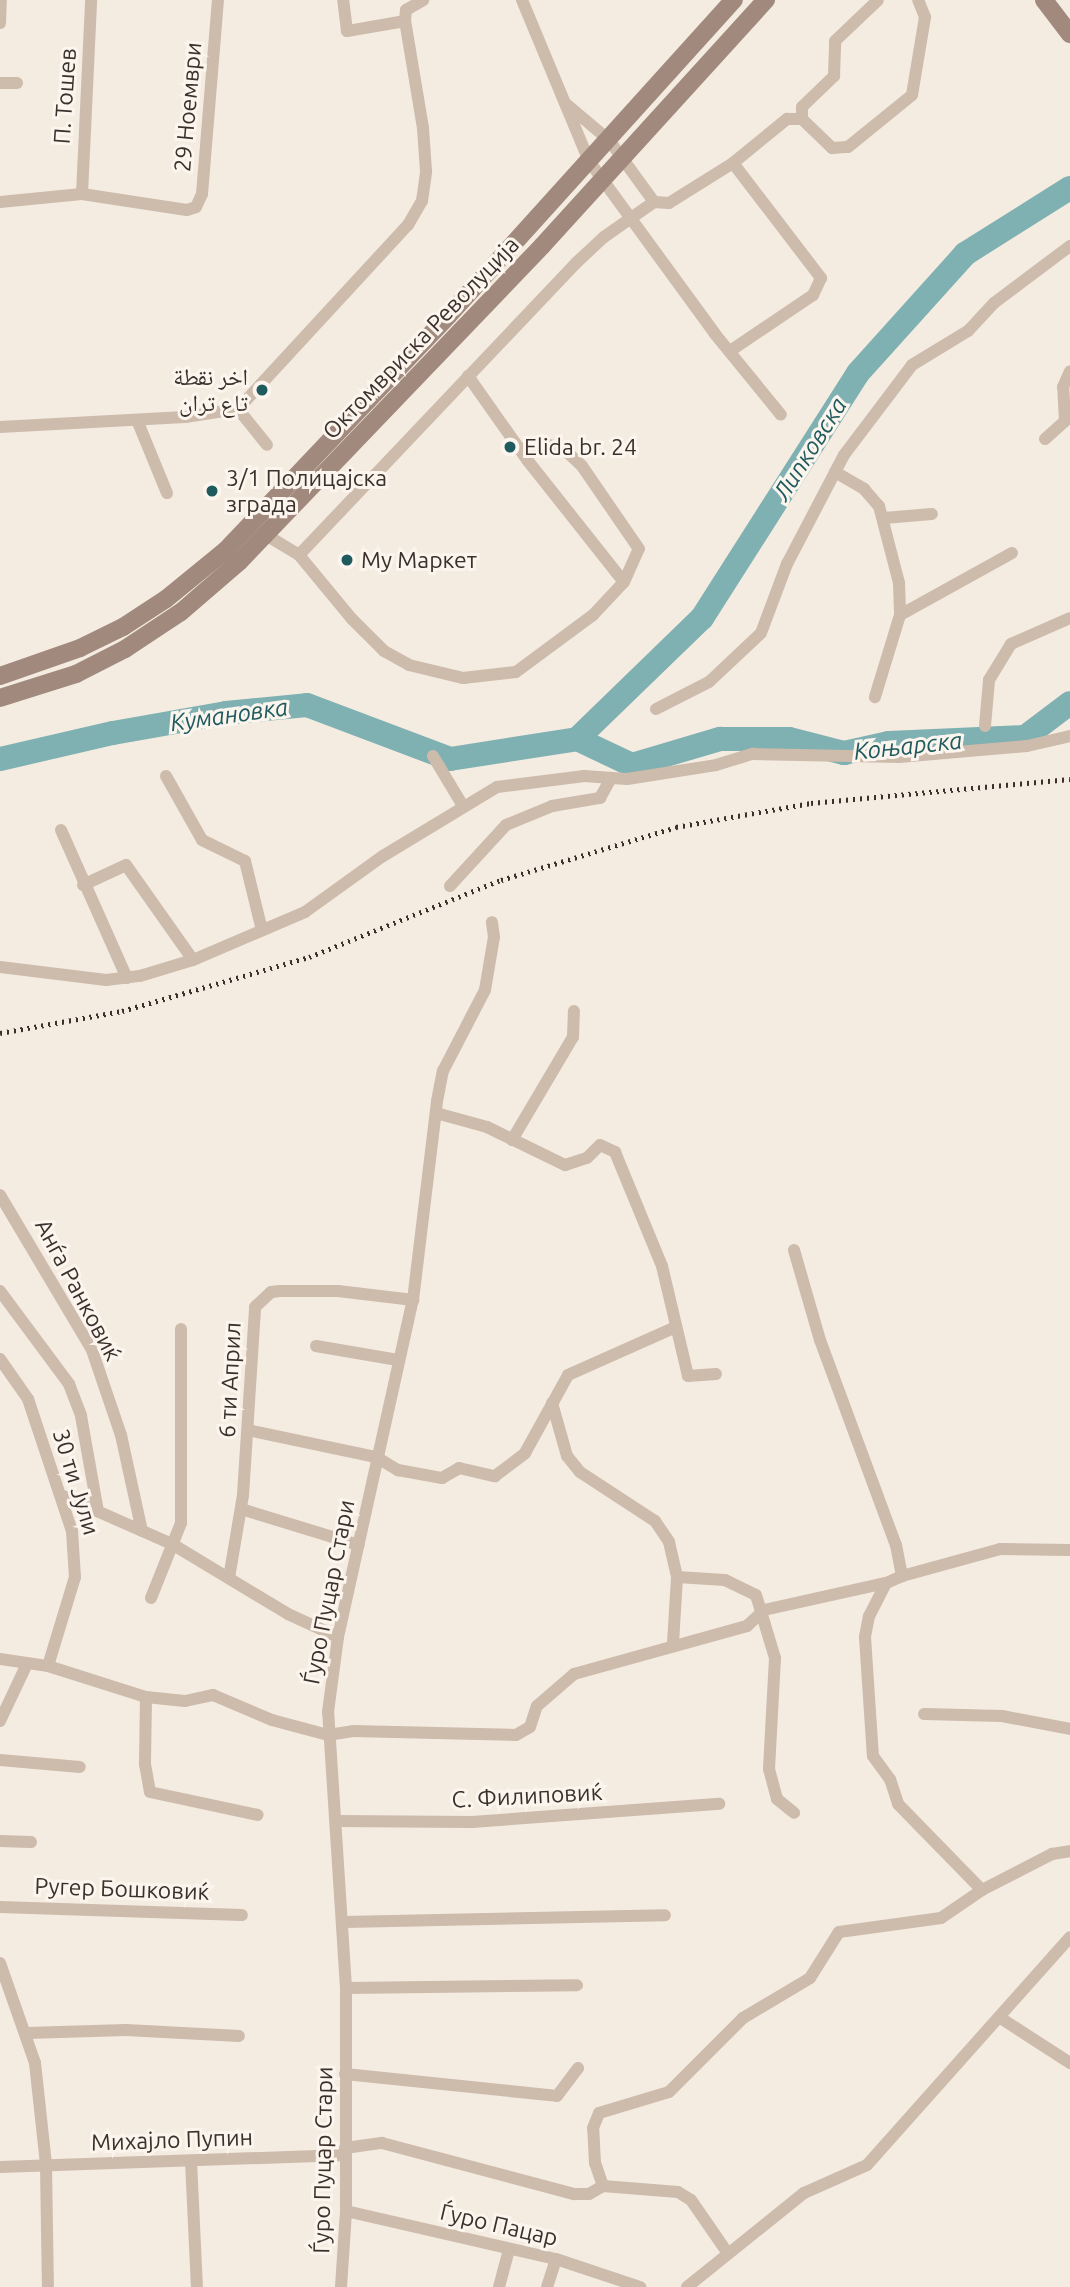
<!DOCTYPE html>
<html>
<head>
<meta charset="utf-8">
<style>
	body { margin:0 }
	#map { position:relative; width:1070px; height:2287px; overflow:hidden; background:#f4ebe1; font-family:Ubuntu,"Noto Naskh Arabic",sans-serif }
	div>[style] { position:absolute }
	[style*='--x'] { left:calc(var(--x)*1px); top:calc(var(--y)*1px); width:calc(var(--w)*1px); rotate:calc(var(--a)*1deg) }
	.river>* { height:24px; margin:-12px; padding:0 12px; transform-origin:12px; border-radius:12px; background:#7fb0b2 }
	.street>* { height:12px; margin:-6px; padding:0 6px; transform-origin:6px; border-radius:6px; background:#cdbbac }
	.secondary>* { height:18px; margin:-9px; padding:0 9px; transform-origin:9px; border-radius:9px; background:#a18a7d }
	.rail>* { height:4.5px; margin-top:-2.25px; transform-origin:0; background:repeating-linear-gradient(90deg,#3b302b 0 2px,transparent 0 7px) }
	.dots>* { width:19px; height:19px; translate:-50% -50%; box-sizing:border-box; border:4px solid #fbf5ee; border-radius:50% }
	span { translate:-50% -50%; white-space:nowrap; text-align:center; line-height:1.15; -webkit-text-stroke:6px #fbf5ee; paint-order:stroke }
	.street-label { font-size:23px; color:#3b302b }
	.poi-label { font-size:23px; color:#3b302b }
	.right { translate:-100% -50%; text-align:right }
	.left { translate:0 -50%; text-align:left }
	.water-label { font-size:24px; color:#1f5a5e; font-style:italic }
</style>
</head>
<body>
<div id="map">
	<div class="river">
		<div style="--x:577;--y:739;--w:174;--a:-44.1"></div>
		<div style="--x:702;--y:618;--w:290;--a:-57.5"></div>
		<div style="--x:858;--y:373;--w:160;--a:-48"></div>
		<div style="--x:965;--y:254;--w:124;--a:-32.2"></div>
		<div style="--x:577;--y:739;--w:61;--a:25.3"></div>
		<div style="--x:632;--y:765;--w:92;--a:-16.5"></div>
		<div style="--x:720;--y:739;--w:69;--a:0"></div>
		<div style="--x:789;--y:739;--w:57;--a:14.3"></div>
		<div style="--x:844;--y:753;--w:46;--a:-12.5"></div>
		<div style="--x:889;--y:743;--w:136;--a:-2.5"></div>
		<div style="--x:1025;--y:737;--w:56;--a:-37.1"></div>
		<div style="--x:0;--y:759;--w:116;--a:-13"></div>
		<div style="--x:113;--y:733;--w:115;--a:-10"></div>
		<div style="--x:226;--y:713;--w:81;--a:-5.6"></div>
		<div style="--x:307;--y:705;--w:153;--a:20.7"></div>
		<div style="--x:450;--y:759;--w:129;--a:-8.9"></div>
	</div>
	<div class="street">
		<div style="--x:522;--y:0;--w:174;--a:67.4"></div>
		<div style="--x:589;--y:161;--w:214;--a:53.9"></div>
		<div style="--x:715;--y:334;--w:104;--a:50.8"></div>
		<div style="--x:405;--y:21;--w:11;--a:-85"></div>
		<div style="--x:406;--y:10;--w:20;--a:-30"></div>
		<div style="--x:0;--y:23;--w:23;--a:-88"></div>
		<div style="--x:0;--y:83;--w:17;--a:0"></div>
		<div style="--x:565;--y:103;--w:57;--a:40.1"></div>
		<div style="--x:609;--y:140;--w:77;--a:54"></div>
		<div style="--x:654;--y:202;--w:15;--a:4"></div>
		<div style="--x:669;--y:203;--w:75;--a:-32"></div>
		<div style="--x:733;--y:163;--w:145;--a:52.6"></div>
		<div style="--x:821;--y:278;--w:19;--a:115"></div>
		<div style="--x:813;--y:295;--w:100;--a:146"></div>
		<div style="--x:802;--y:119;--w:12;--a:-90"></div>
		<div style="--x:802;--y:107;--w:45;--a:-44.1"></div>
		<div style="--x:834;--y:76;--w:35;--a:-88"></div>
		<div style="--x:835;--y:41;--w:59;--a:-43.6"></div>
		<div style="--x:733;--y:163;--w:70;--a:-39.2"></div>
		<div style="--x:787;--y:119;--w:15;--a:0"></div>
		<div style="--x:802;--y:119;--w:42;--a:44"></div>
		<div style="--x:832;--y:148;--w:16;--a:-4"></div>
		<div style="--x:848;--y:147;--w:82;--a:-39.1"></div>
		<div style="--x:912;--y:95;--w:79;--a:-80.5"></div>
		<div style="--x:925;--y:17;--w:18;--a:-112"></div>
		<div style="--x:82;--y:194;--w:194;--a:-87.3"></div>
		<div style="--x:0;--y:202;--w:82;--a:-5.6"></div>
		<div style="--x:82;--y:194;--w:106;--a:8.7"></div>
		<div style="--x:187;--y:210;--w:9;--a:-18"></div>
		<div style="--x:196;--y:207;--w:14;--a:-65"></div>
		<div style="--x:202;--y:194;--w:195;--a:-85.3"></div>
		<div style="--x:468;--y:376;--w:104;--a:54.8"></div>
		<div style="--x:528;--y:461;--w:154;--a:51.6"></div>
		<div style="--x:238;--y:409;--w:46;--a:51.1"></div>
		<div style="--x:137;--y:420;--w:79;--a:67.7"></div>
		<div style="--x:0;--y:427;--w:185;--a:-3.1"></div>
		<div style="--x:185;--y:417;--w:54;--a:-8.6"></div>
		<div style="--x:238;--y:409;--w:251;--a:-47.3"></div>
		<div style="--x:408;--y:225;--w:28;--a:-60"></div>
		<div style="--x:422;--y:201;--w:30;--a:-82"></div>
		<div style="--x:426;--y:171;--w:43;--a:-94"></div>
		<div style="--x:423;--y:128;--w:109;--a:-99.5"></div>
		<div style="--x:405;--y:21;--w:59;--a:170.2"></div>
		<div style="--x:347;--y:31;--w:31;--a:-97"></div>
		<div style="--x:1045;--y:439;--w:27;--a:-42"></div>
		<div style="--x:1065;--y:421;--w:34;--a:-93"></div>
		<div style="--x:1063;--y:387;--w:17;--a:-66"></div>
		<div style="--x:835;--y:472;--w:34;--a:30"></div>
		<div style="--x:864;--y:489;--w:23;--a:49"></div>
		<div style="--x:879;--y:506;--w:80;--a:75.4"></div>
		<div style="--x:899;--y:583;--w:32;--a:88"></div>
		<div style="--x:900;--y:615;--w:86;--a:107"></div>
		<div style="--x:884;--y:518;--w:48;--a:-4.8"></div>
		<div style="--x:266;--y:535;--w:39;--a:31"></div>
		<div style="--x:299;--y:555;--w:402;--a:-46.5"></div>
		<div style="--x:576;--y:263;--w:38;--a:-43"></div>
		<div style="--x:604;--y:237;--w:61;--a:-35"></div>
		<div style="--x:299;--y:555;--w:83;--a:50.4"></div>
		<div style="--x:352;--y:619;--w:45;--a:45"></div>
		<div style="--x:384;--y:651;--w:29;--a:29"></div>
		<div style="--x:409;--y:665;--w:56;--a:13.5"></div>
		<div style="--x:463;--y:678;--w:53;--a:-6.5"></div>
		<div style="--x:516;--y:672;--w:96;--a:-36.5"></div>
		<div style="--x:593;--y:615;--w:45;--a:-46.8"></div>
		<div style="--x:624;--y:582;--w:36;--a:-66"></div>
		<div style="--x:639;--y:549;--w:101;--a:-124.5"></div>
		<div style="--x:582;--y:466;--w:25;--a:-137"></div>
		<div style="--x:564;--y:449;--w:24;--a:-165"></div>
		<div style="--x:541;--y:443;--w:22;--a:162"></div>
		<div style="--x:900;--y:615;--w:128;--a:-29"></div>
		<div style="--x:656;--y:709;--w:59;--a:-27"></div>
		<div style="--x:709;--y:682;--w:71;--a:-43.3"></div>
		<div style="--x:761;--y:633;--w:74;--a:-69.4"></div>
		<div style="--x:787;--y:564;--w:123;--a:-62.4"></div>
		<div style="--x:844;--y:455;--w:113;--a:-52.9"></div>
		<div style="--x:912;--y:365;--w:66;--a:-31.3"></div>
		<div style="--x:968;--y:331;--w:38;--a:-47"></div>
		<div style="--x:994;--y:303;--w:95;--a:-36.9"></div>
		<div style="--x:985;--y:726;--w:46;--a:-85"></div>
		<div style="--x:989;--y:680;--w:42;--a:-58.6"></div>
		<div style="--x:1011;--y:644;--w:64;--a:-23.8"></div>
		<div style="--x:433;--y:756;--w:58;--a:59"></div>
		<div style="--x:166;--y:776;--w:73;--a:60.6"></div>
		<div style="--x:202;--y:840;--w:48;--a:26"></div>
		<div style="--x:245;--y:861;--w:71;--a:76.2"></div>
		<div style="--x:61;--y:830;--w:162;--a:66"></div>
		<div style="--x:83;--y:885;--w:47;--a:-24.9"></div>
		<div style="--x:126;--y:865;--w:116;--a:54.8"></div>
		<div style="--x:450;--y:886;--w:83;--a:-47.4"></div>
		<div style="--x:506;--y:825;--w:50;--a:-22.4"></div>
		<div style="--x:552;--y:806;--w:49;--a:-9.5"></div>
		<div style="--x:600;--y:798;--w:23;--a:-61"></div>
		<div style="--x:0;--y:967;--w:107;--a:7"></div>
		<div style="--x:106;--y:980;--w:34;--a:-7"></div>
		<div style="--x:140;--y:976;--w:55;--a:-16.8"></div>
		<div style="--x:193;--y:960;--w:122;--a:-23.2"></div>
		<div style="--x:305;--y:912;--w:96;--a:-35.7"></div>
		<div style="--x:383;--y:856;--w:133;--a:-31.2"></div>
		<div style="--x:497;--y:787;--w:88;--a:-7.2"></div>
		<div style="--x:584;--y:776;--w:43;--a:4"></div>
		<div style="--x:627;--y:779;--w:90;--a:-8.9"></div>
		<div style="--x:716;--y:765;--w:39;--a:-17"></div>
		<div style="--x:753;--y:754;--w:146;--a:1.2"></div>
		<div style="--x:899;--y:757;--w:128;--a:-4.9"></div>
		<div style="--x:1027;--y:746;--w:44;--a:-13.1"></div>
		<div style="--x:436;--y:1113;--w:53;--a:15.4"></div>
		<div style="--x:487;--y:1127;--w:87;--a:26"></div>
		<div style="--x:565;--y:1165;--w:23;--a:-18"></div>
		<div style="--x:587;--y:1158;--w:18;--a:-45"></div>
		<div style="--x:600;--y:1145;--w:17;--a:25"></div>
		<div style="--x:615;--y:1152;--w:123;--a:67.6"></div>
		<div style="--x:662;--y:1266;--w:113;--a:76.7"></div>
		<div style="--x:688;--y:1376;--w:28;--a:-4"></div>
		<div style="--x:512;--y:1140;--w:120;--a:-59.4"></div>
		<div style="--x:573;--y:1037;--w:26;--a:-88"></div>
		<div style="--x:0;--y:1195;--w:180;--a:59.3"></div>
		<div style="--x:92;--y:1350;--w:90;--a:71.2"></div>
		<div style="--x:121;--y:1435;--w:98;--a:77.7"></div>
		<div style="--x:794;--y:1250;--w:94;--a:73.9"></div>
		<div style="--x:820;--y:1340;--w:219;--a:69.7"></div>
		<div style="--x:896;--y:1545;--w:32;--a:79"></div>
		<div style="--x:902;--y:1576;--w:17;--a:156"></div>
		<div style="--x:886;--y:1583;--w:37;--a:117"></div>
		<div style="--x:869;--y:1616;--w:21;--a:101"></div>
		<div style="--x:865;--y:1637;--w:119;--a:86.2"></div>
		<div style="--x:873;--y:1756;--w:29;--a:54"></div>
		<div style="--x:890;--y:1779;--w:26;--a:72"></div>
		<div style="--x:898;--y:1804;--w:120;--a:45.7"></div>
		<div style="--x:0;--y:1291;--w:116;--a:53.4"></div>
		<div style="--x:69;--y:1384;--w:34;--a:69"></div>
		<div style="--x:81;--y:1416;--w:97;--a:79.9"></div>
		<div style="--x:316;--y:1346;--w:83;--a:9.7"></div>
		<div style="--x:0;--y:1359;--w:49;--a:55"></div>
		<div style="--x:28;--y:1399;--w:139;--a:71.6"></div>
		<div style="--x:72;--y:1531;--w:46;--a:86.3"></div>
		<div style="--x:75;--y:1577;--w:93;--a:106.9"></div>
		<div style="--x:552;--y:1403;--w:55;--a:74.2"></div>
		<div style="--x:567;--y:1456;--w:21;--a:51"></div>
		<div style="--x:580;--y:1472;--w:90;--a:33.2"></div>
		<div style="--x:655;--y:1521;--w:25;--a:56"></div>
		<div style="--x:669;--y:1542;--w:36;--a:77"></div>
		<div style="--x:677;--y:1577;--w:48;--a:3.6"></div>
		<div style="--x:725;--y:1580;--w:34;--a:26"></div>
		<div style="--x:756;--y:1595;--w:66;--a:73.2"></div>
		<div style="--x:775;--y:1658;--w:111;--a:93.1"></div>
		<div style="--x:769;--y:1769;--w:31;--a:75"></div>
		<div style="--x:777;--y:1799;--w:22;--a:39"></div>
		<div style="--x:248;--y:1430;--w:131;--a:11.9"></div>
		<div style="--x:376;--y:1457;--w:26;--a:31"></div>
		<div style="--x:398;--y:1470;--w:45;--a:10.3"></div>
		<div style="--x:442;--y:1478;--w:20;--a:-30"></div>
		<div style="--x:459;--y:1468;--w:37;--a:13"></div>
		<div style="--x:495;--y:1476;--w:38;--a:-37"></div>
		<div style="--x:525;--y:1453;--w:89;--a:-61.1"></div>
		<div style="--x:568;--y:1375;--w:118;--a:-24"></div>
		<div style="--x:63;--y:1496;--w:119;--a:23.8"></div>
		<div style="--x:172;--y:1544;--w:135;--a:31.1"></div>
		<div style="--x:288;--y:1614;--w:55;--a:24.7"></div>
		<div style="--x:241;--y:1509;--w:123;--a:17"></div>
		<div style="--x:902;--y:1576;--w:102;--a:-15.4"></div>
		<div style="--x:1000;--y:1549;--w:70;--a:0.8"></div>
		<div style="--x:229;--y:1578;--w:84;--a:-80.4"></div>
		<div style="--x:243;--y:1495;--w:188;--a:-86.3"></div>
		<div style="--x:255;--y:1307;--w:22;--a:-43"></div>
		<div style="--x:271;--y:1292;--w:9;--a:-6"></div>
		<div style="--x:280;--y:1291;--w:58;--a:0"></div>
		<div style="--x:338;--y:1291;--w:76;--a:6.8"></div>
		<div style="--x:151;--y:1598;--w:81;--a:-68.2"></div>
		<div style="--x:181;--y:1523;--w:194;--a:-90"></div>
		<div style="--x:673;--y:1643;--w:66;--a:-86.5"></div>
		<div style="--x:0;--y:1659;--w:49;--a:8.3"></div>
		<div style="--x:48;--y:1666;--w:103;--a:17.6"></div>
		<div style="--x:146;--y:1697;--w:39;--a:6"></div>
		<div style="--x:185;--y:1701;--w:29;--a:-12"></div>
		<div style="--x:213;--y:1695;--w:64;--a:23"></div>
		<div style="--x:272;--y:1720;--w:58;--a:15"></div>
		<div style="--x:328;--y:1735;--w:25;--a:-9"></div>
		<div style="--x:353;--y:1731;--w:163;--a:1.4"></div>
		<div style="--x:516;--y:1735;--w:16;--a:-30"></div>
		<div style="--x:530;--y:1727;--w:22;--a:-72"></div>
		<div style="--x:537;--y:1706;--w:49;--a:-40.9"></div>
		<div style="--x:574;--y:1674;--w:180;--a:-15.5"></div>
		<div style="--x:747;--y:1626;--w:23;--a:-43"></div>
		<div style="--x:764;--y:1610;--w:125;--a:-12.5"></div>
		<div style="--x:146;--y:1697;--w:67;--a:90.9"></div>
		<div style="--x:145;--y:1764;--w:28;--a:80"></div>
		<div style="--x:150;--y:1792;--w:110;--a:12"></div>
		<div style="--x:924;--y:1714;--w:78;--a:1.5"></div>
		<div style="--x:1002;--y:1716;--w:69;--a:10.8"></div>
		<div style="--x:0;--y:1721;--w:63;--a:-64.7"></div>
		<div style="--x:0;--y:1760;--w:80;--a:5"></div>
		<div style="--x:337;--y:1821;--w:135;--a:0.4"></div>
		<div style="--x:472;--y:1822;--w:248;--a:-4.2"></div>
		<div style="--x:0;--y:1841;--w:31;--a:2"></div>
		<div style="--x:0;--y:1907;--w:242;--a:1.9"></div>
		<div style="--x:344;--y:1922;--w:321;--a:-1.2"></div>
		<div style="--x:0;--y:1963;--w:106;--a:70.7"></div>
		<div style="--x:35;--y:2063;--w:103;--a:83.8"></div>
		<div style="--x:46;--y:2165;--w:122;--a:89.1"></div>
		<div style="--x:346;--y:1988;--w:231;--a:-0.7"></div>
		<div style="--x:999;--y:2017;--w:85;--a:32.9"></div>
		<div style="--x:27;--y:2033;--w:99;--a:-1.7"></div>
		<div style="--x:126;--y:2030;--w:113;--a:3"></div>
		<div style="--x:345;--y:2074;--w:213;--a:5.9"></div>
		<div style="--x:557;--y:2096;--w:35;--a:-53"></div>
		<div style="--x:345;--y:2148;--w:37;--a:-8"></div>
		<div style="--x:382;--y:2143;--w:199;--a:14.9"></div>
		<div style="--x:574;--y:2194;--w:15;--a:0"></div>
		<div style="--x:589;--y:2194;--w:16;--a:-30"></div>
		<div style="--x:603;--y:2186;--w:24;--a:-109"></div>
		<div style="--x:595;--y:2163;--w:35;--a:-93"></div>
		<div style="--x:593;--y:2128;--w:16;--a:-68"></div>
		<div style="--x:599;--y:2113;--w:73;--a:-16.7"></div>
		<div style="--x:669;--y:2092;--w:105;--a:-45"></div>
		<div style="--x:743;--y:2018;--w:78;--a:-30.8"></div>
		<div style="--x:810;--y:1978;--w:54;--a:-57.8"></div>
		<div style="--x:839;--y:1932;--w:103;--a:-7.8"></div>
		<div style="--x:941;--y:1918;--w:50;--a:-34.3"></div>
		<div style="--x:982;--y:1890;--w:79;--a:-27.2"></div>
		<div style="--x:1052;--y:1854;--w:18;--a:-9"></div>
		<div style="--x:191;--y:2161;--w:126;--a:87.3"></div>
		<div style="--x:0;--y:2167;--w:346;--a:-2"></div>
		<div style="--x:603;--y:2186;--w:75;--a:4.6"></div>
		<div style="--x:678;--y:2192;--w:15;--a:32"></div>
		<div style="--x:691;--y:2200;--w:63;--a:55.3"></div>
		<div style="--x:346;--y:2211;--w:215;--a:12.9"></div>
		<div style="--x:556;--y:2259;--w:89;--a:18.4"></div>
		<div style="--x:341;--y:2287;--w:76;--a:-86.2"></div>
		<div style="--x:346;--y:2211;--w:223;--a:-90"></div>
		<div style="--x:346;--y:1988;--w:277;--a:-93.7"></div>
		<div style="--x:328;--y:1712;--w:76;--a:-82.4"></div>
		<div style="--x:338;--y:1637;--w:345;--a:-77.5"></div>
		<div style="--x:413;--y:1300;--w:200;--a:-83.1"></div>
		<div style="--x:437;--y:1101;--w:31;--a:-79"></div>
		<div style="--x:443;--y:1071;--w:91;--a:-62.6"></div>
		<div style="--x:485;--y:990;--w:54;--a:-80.4"></div>
		<div style="--x:494;--y:937;--w:15;--a:-98"></div>
		<div style="--x:499;--y:2287;--w:39;--a:-75"></div>
		<div style="--x:547;--y:2287;--w:29;--a:-72"></div>
		<div style="--x:687;--y:2287;--w:150;--a:-38.8"></div>
		<div style="--x:804;--y:2193;--w:69;--a:-24"></div>
		<div style="--x:867;--y:2165;--w:305;--a:-48.3"></div>
	</div>
	<div class="secondary">
		<div style="--x:1044;--y:0;--w:43;--a:52.6"></div>
		<div style="--x:0;--y:676;--w:85;--a:-19.3"></div>
		<div style="--x:80;--y:648;--w:48;--a:-26"></div>
		<div style="--x:123;--y:627;--w:51;--a:-33.1"></div>
		<div style="--x:166;--y:599;--w:77;--a:-39.2"></div>
		<div style="--x:226;--y:550;--w:324;--a:-46.5"></div>
		<div style="--x:449;--y:315;--w:425;--a:-47.9"></div>
		<div style="--x:0;--y:698;--w:80;--a:-17.5"></div>
		<div style="--x:76;--y:674;--w:55;--a:-27"></div>
		<div style="--x:125;--y:649;--w:67;--a:-33.5"></div>
		<div style="--x:181;--y:612;--w:77;--a:-40.8"></div>
		<div style="--x:239;--y:562;--w:438;--a:-46.2"></div>
		<div style="--x:542;--y:246;--w:333;--a:-47.7"></div>
	</div>
	<div class="rail">
		<div style="--x:0;--y:1033;--w:124;--a:-10.2"></div>
		<div style="--x:122;--y:1011;--w:195;--a:-16.1"></div>
		<div style="--x:309;--y:957;--w:207;--a:-21.9"></div>
		<div style="--x:501;--y:880;--w:183;--a:-16.8"></div>
		<div style="--x:676;--y:827;--w:137;--a:-10.1"></div>
		<div style="--x:811;--y:803;--w:260;--a:-5.3"></div>
	</div>
	<div class="dots">
		<div style="left:262px;top:390px;background:#1f5a5e"></div>
		<div style="left:510px;top:447px;background:#1f5a5e"></div>
		<div style="left:212px;top:491px;background:#1f5a5e"></div>
		<div style="left:347px;top:560px;background:#1f5a5e"></div>
	</div>
	<div class="street-label">
		<span style="left:65px;top:96px;rotate:-86deg">П. Тошев</span>
		<span style="left:188px;top:107px;rotate:-85deg">29 Ноември</span>
		<span style="left:421px;top:338px;rotate:-46deg">Октомвриска Револуција</span>
		<span style="left:78px;top:1290px;rotate:62deg">Анѓа Ранковиќ</span>
		<span style="left:230px;top:1380px;rotate:-87deg">6 ти Април</span>
		<span style="left:76px;top:1482px;rotate:73deg">30 ти Јули</span>
		<span style="left:329px;top:1592px;rotate:-79deg">Ѓуро Пуцар Стари</span>
		<span style="left:527px;top:1796px;rotate:-3deg">С. Филиповиќ</span>
		<span style="left:122px;top:1889px;rotate:2deg">Ругер Бошковиќ</span>
		<span style="left:172px;top:2140px;rotate:-2deg">Михајло Пупин</span>
		<span style="left:323px;top:2160px;rotate:-89deg">Ѓуро Пуцар Стари</span>
		<span style="left:499px;top:2225px;rotate:13deg">Ѓуро Пацар</span>
	</div>
	<div class="poi-label">
		<span class="right" style="left:248px;top:390px">اخر نقطة<br>تاع تران</span>
		<span class="left" style="left:524px;top:447px">Elida br. 24</span>
		<span class="left" style="left:226px;top:491px">3/1 Полицајска<br>зграда</span>
		<span class="left" style="left:361px;top:560px">Му Маркет</span>
	</div>
	<div class="water-label">
		<span style="left:810px;top:449px;rotate:-58deg">Липковска</span>
		<span style="left:229px;top:715px;rotate:-8deg">Кумановка</span>
		<span style="left:908px;top:746px;rotate:-6deg">Коњарска</span>
	</div>
</div>
</body>
</html>
